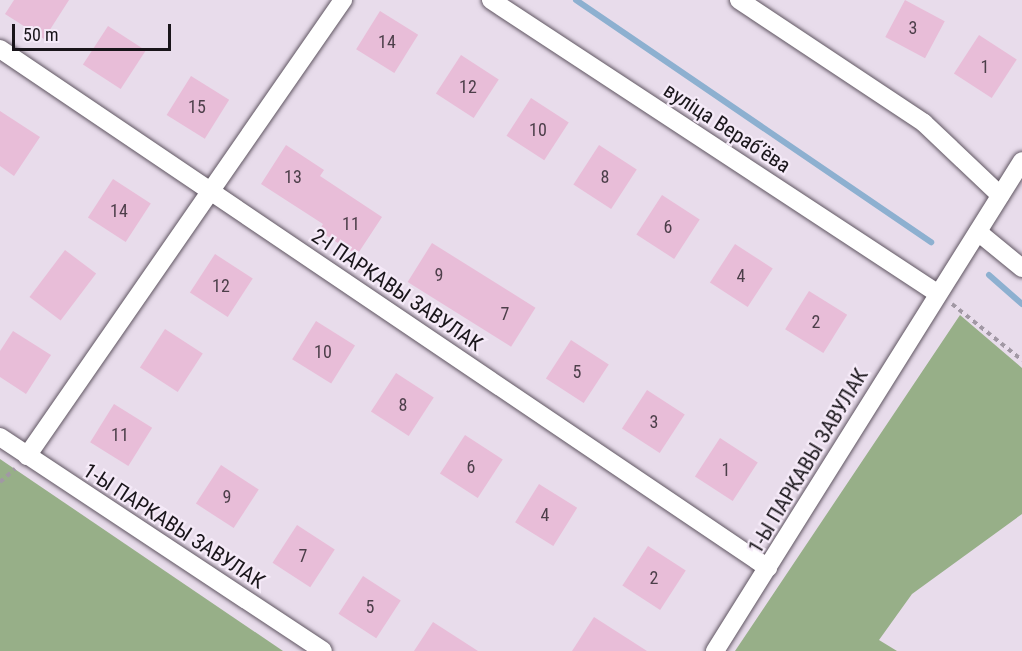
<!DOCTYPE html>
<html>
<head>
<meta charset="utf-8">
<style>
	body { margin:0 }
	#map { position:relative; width:1022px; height:651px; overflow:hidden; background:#e8dceb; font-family:"Roboto Condensed",sans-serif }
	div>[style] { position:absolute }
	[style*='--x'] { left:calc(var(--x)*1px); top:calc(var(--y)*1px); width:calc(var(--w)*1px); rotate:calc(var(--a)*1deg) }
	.forest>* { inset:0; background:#97af88 }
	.stream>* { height:6px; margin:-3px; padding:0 3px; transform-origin:3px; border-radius:3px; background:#8db0d0 }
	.building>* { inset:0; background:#e8bdd8; transform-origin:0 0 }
	.path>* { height:4px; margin-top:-2px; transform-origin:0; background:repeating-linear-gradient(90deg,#a198a4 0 4.5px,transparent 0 9px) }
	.roads { filter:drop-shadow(0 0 2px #5f5561) drop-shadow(0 0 2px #5f5561) }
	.minor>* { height:18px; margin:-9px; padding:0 9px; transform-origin:9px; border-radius:9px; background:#fff }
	span { translate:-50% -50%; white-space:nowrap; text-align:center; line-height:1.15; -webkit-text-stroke:4.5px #f5eaf8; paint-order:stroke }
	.number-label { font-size:18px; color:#4d3f4a }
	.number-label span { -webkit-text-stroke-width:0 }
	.street-label { font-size:21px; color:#19151a }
	.scale { position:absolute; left:12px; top:24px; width:159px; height:27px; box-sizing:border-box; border:3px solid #19151a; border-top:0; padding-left:8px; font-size:18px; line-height:21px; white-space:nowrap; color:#19151a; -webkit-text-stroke:4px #f5eaf8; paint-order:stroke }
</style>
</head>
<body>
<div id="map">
	<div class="forest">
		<div style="clip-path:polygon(960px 315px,1022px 368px,1022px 514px,912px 594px,879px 640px,897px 651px,735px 651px)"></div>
		<div style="clip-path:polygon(0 459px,283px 651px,0 651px)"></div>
	</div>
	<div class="stream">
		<div style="--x:576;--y:0;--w:430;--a:34.3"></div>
		<div style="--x:989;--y:275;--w:44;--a:41.3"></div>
	</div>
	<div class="building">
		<div style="clip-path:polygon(14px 0,69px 0,44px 39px,5px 14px)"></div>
		<div style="left:905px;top:0;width:45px;height:42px;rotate:28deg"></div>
		<div style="left:380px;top:11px;width:45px;height:45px;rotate:32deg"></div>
		<div style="left:108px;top:26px;width:45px;height:46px;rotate:33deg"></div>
		<div style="left:979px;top:35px;width:45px;height:46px;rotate:33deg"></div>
		<div style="left:461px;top:55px;width:45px;height:46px;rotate:33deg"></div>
		<div style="left:191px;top:76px;width:45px;height:46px;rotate:32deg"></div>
		<div style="left:531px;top:98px;width:45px;height:45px;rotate:33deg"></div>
		<div style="clip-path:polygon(0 111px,40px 137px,14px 176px,0 166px)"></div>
		<div style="clip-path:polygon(286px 145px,324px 170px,320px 176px,382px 217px,357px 255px,319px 231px,323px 224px,261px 184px)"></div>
		<div style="left:599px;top:145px;width:45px;height:47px;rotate:33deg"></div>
		<div style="left:113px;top:179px;width:45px;height:46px;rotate:33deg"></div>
		<div style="left:662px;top:195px;width:45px;height:47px;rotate:33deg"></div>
		<div style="left:432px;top:243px;width:122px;height:46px;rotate:32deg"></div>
		<div style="left:735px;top:244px;width:45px;height:46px;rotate:33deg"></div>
		<div style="left:65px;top:250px;width:39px;height:59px;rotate:37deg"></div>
		<div style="left:215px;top:254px;width:45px;height:46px;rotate:33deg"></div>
		<div style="left:809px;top:291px;width:45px;height:45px;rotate:32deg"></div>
		<div style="left:316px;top:321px;width:46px;height:45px;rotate:32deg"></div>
		<div style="left:165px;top:329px;width:45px;height:46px;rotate:33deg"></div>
		<div style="clip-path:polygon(13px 331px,51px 355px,26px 394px,0 377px,0 351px)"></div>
		<div style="left:571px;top:340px;width:45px;height:46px;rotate:33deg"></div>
		<div style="left:396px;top:373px;width:45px;height:46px;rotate:33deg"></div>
		<div style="left:647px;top:390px;width:45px;height:46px;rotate:33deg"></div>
		<div style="left:114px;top:404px;width:45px;height:45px;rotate:32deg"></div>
		<div style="left:465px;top:435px;width:45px;height:46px;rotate:33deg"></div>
		<div style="left:720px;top:438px;width:45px;height:46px;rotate:33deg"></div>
		<div style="left:221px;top:465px;width:45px;height:46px;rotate:33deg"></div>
		<div style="left:539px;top:484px;width:45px;height:45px;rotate:32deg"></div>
		<div style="left:297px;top:525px;width:45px;height:45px;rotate:33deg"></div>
		<div style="left:648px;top:546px;width:45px;height:47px;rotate:33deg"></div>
		<div style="left:363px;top:576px;width:45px;height:45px;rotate:33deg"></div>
		<div style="clip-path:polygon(594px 617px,647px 651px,572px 651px)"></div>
		<div style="clip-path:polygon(433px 622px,478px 651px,414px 651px)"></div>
	</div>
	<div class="path">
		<div style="--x:952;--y:304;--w:90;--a:38.7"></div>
		<div style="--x:0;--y:482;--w:20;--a:-41"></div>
	</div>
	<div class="roads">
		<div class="minor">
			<div style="--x:491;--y:0;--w:534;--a:33.3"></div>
			<div style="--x:739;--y:0;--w:222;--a:33.6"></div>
			<div style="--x:924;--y:123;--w:105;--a:43.5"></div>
			<div style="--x:0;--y:49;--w:927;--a:34.05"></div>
			<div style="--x:978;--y:232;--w:57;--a:39.3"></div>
			<div style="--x:0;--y:437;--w:387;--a:33.5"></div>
			<div style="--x:27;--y:456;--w:555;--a:-55.28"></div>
			<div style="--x:715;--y:651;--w:578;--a:-57.93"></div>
		</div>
	</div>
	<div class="number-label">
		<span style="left:913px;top:28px">3</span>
		<span style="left:387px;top:42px">14</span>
		<span style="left:985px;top:67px">1</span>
		<span style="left:468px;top:87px">12</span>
		<span style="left:197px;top:107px">15</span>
		<span style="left:538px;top:130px">10</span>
		<span style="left:293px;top:177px">13</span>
		<span style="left:605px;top:177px">8</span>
		<span style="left:119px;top:211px">14</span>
		<span style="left:351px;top:224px">11</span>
		<span style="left:668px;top:227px">6</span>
		<span style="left:439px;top:275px">9</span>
		<span style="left:741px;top:276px">4</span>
		<span style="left:221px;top:286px">12</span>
		<span style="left:505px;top:314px">7</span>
		<span style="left:816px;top:322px">2</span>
		<span style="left:323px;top:352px">10</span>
		<span style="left:577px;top:372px">5</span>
		<span style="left:403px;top:405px">8</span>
		<span style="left:654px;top:422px">3</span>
		<span style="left:120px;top:435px">11</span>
		<span style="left:471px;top:467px">6</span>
		<span style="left:726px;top:470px">1</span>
		<span style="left:227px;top:497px">9</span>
		<span style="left:545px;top:515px">4</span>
		<span style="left:303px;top:556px">7</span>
		<span style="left:654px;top:578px">2</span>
		<span style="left:370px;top:607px">5</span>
	</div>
	<div class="street-label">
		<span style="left:727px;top:128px;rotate:33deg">вуліца Верабʼёва</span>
		<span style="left:397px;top:290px;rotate:34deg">2-І ПАРКАВЫ ЗАВУЛАК</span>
		<span style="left:808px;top:461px;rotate:-59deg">1-Ы ПАРКАВЫ ЗАВУЛАК</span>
		<span style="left:174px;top:526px;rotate:33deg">1-Ы ПАРКАВЫ ЗАВУЛАК</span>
	</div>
	<div class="scale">50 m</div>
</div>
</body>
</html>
